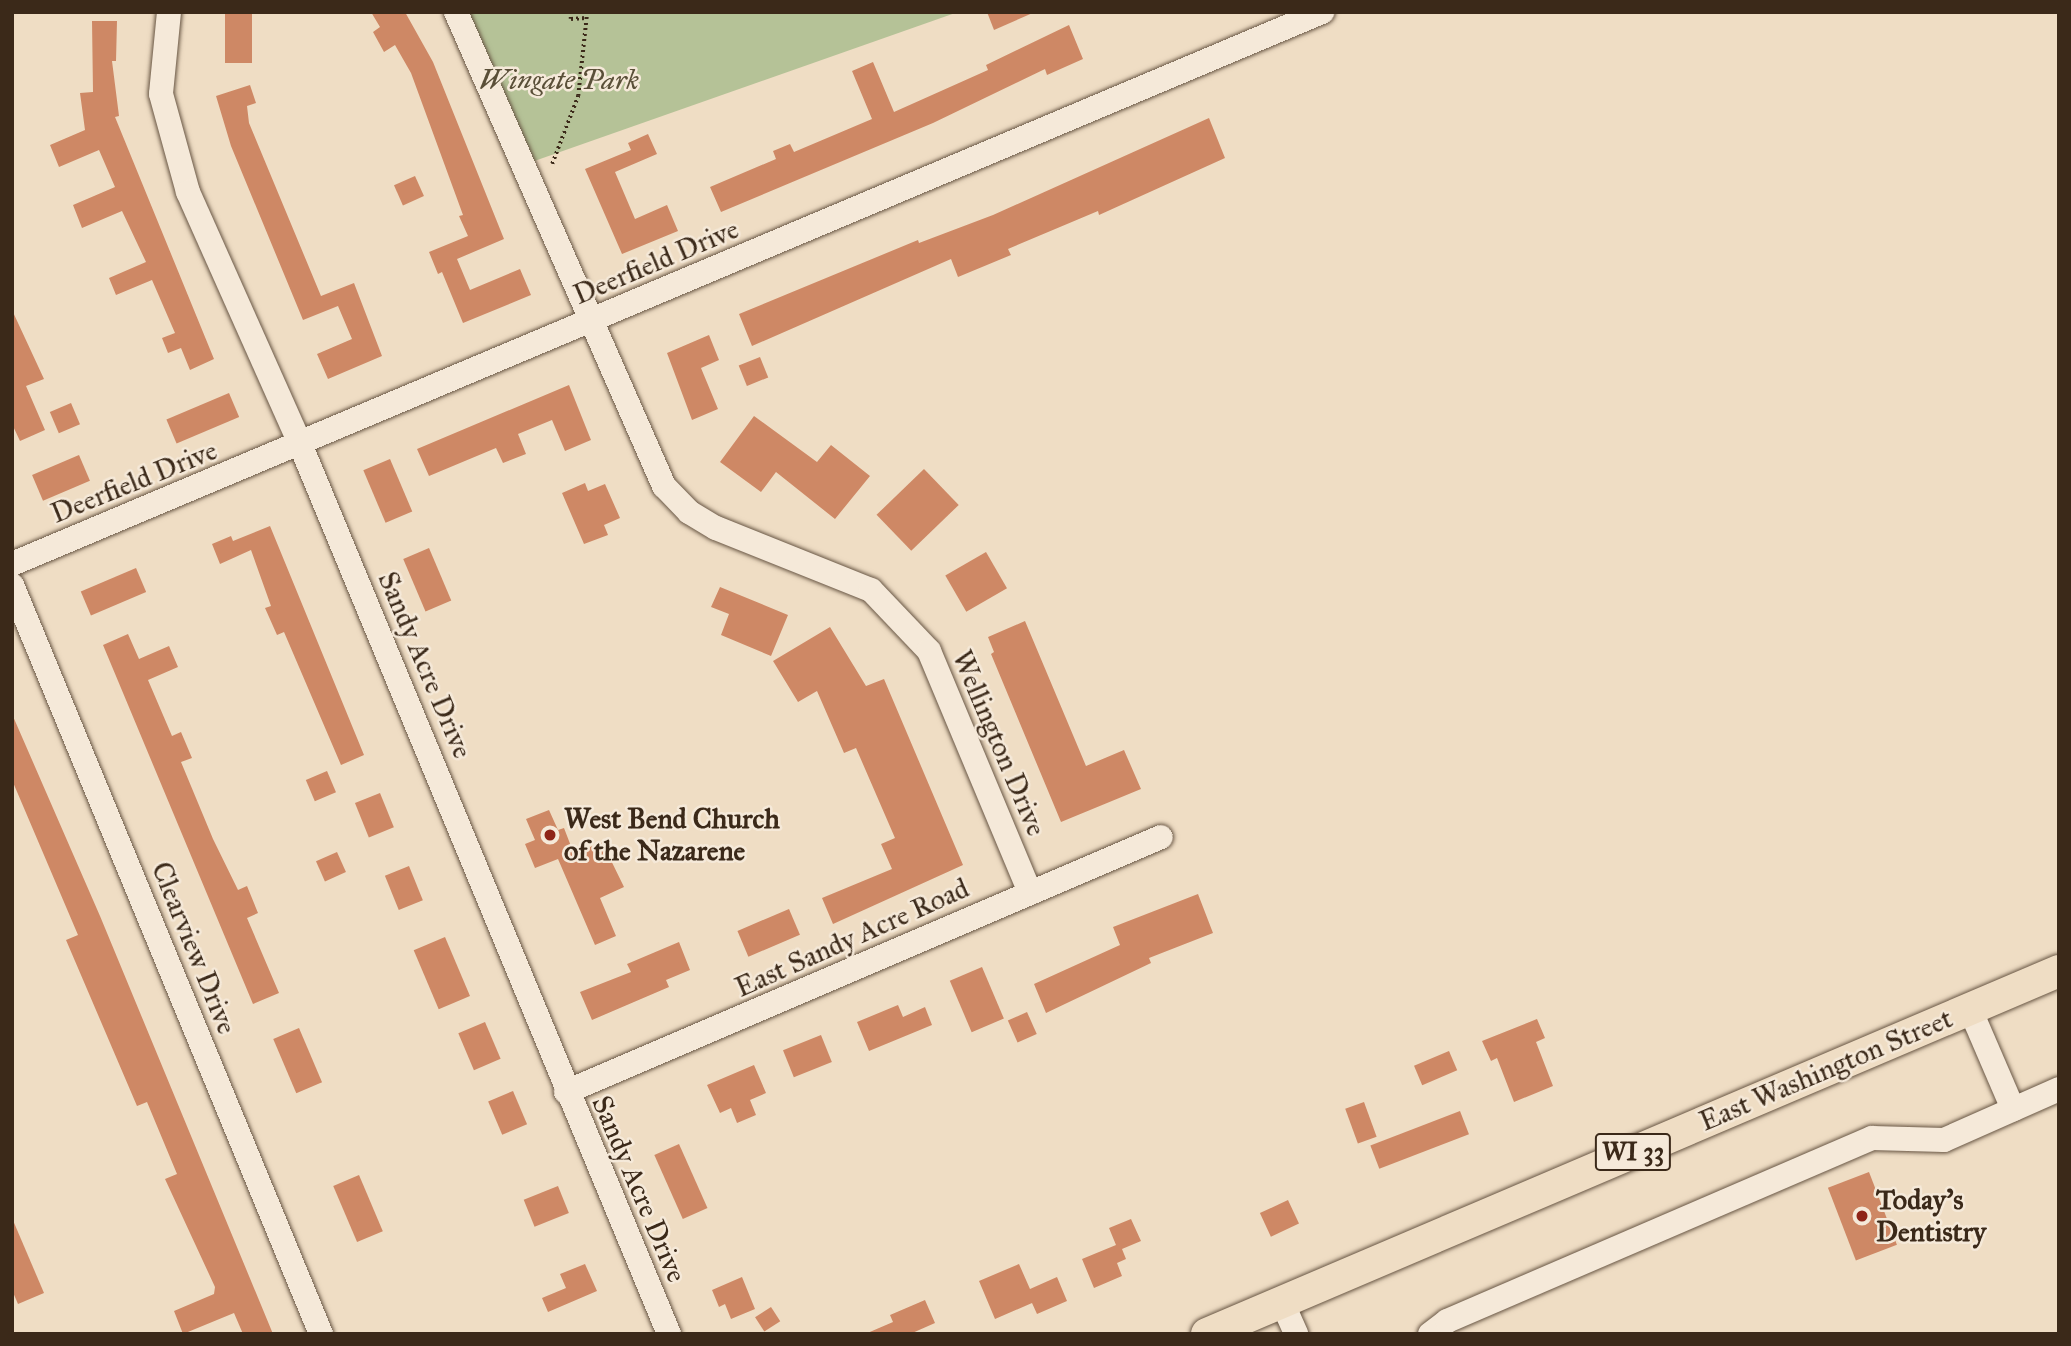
<!DOCTYPE html>
<html>
<head>
<meta charset="utf-8">
<style>
	body { margin:0 }
	#map { position:relative; width:2071px; height:1346px; overflow:hidden; background:#efddc4; font-family:"IM FELL Great Primer",serif }
	div>[style] { position:absolute }
	[style*='--x'] { left:calc(var(--x)*1px); top:calc(var(--y)*1px); width:calc(var(--w)*1px); rotate:calc(var(--a)*1deg) }
	.green>* { inset:0; background:#b5c297 }
	.building>* { inset:0; background:#ce8865; transform-origin:0 0 }
	.path>* { height:3.5px; margin-top:-1.75px; transform-origin:0; background:repeating-linear-gradient(90deg,#3b2919 0 2px,transparent 0 5.5px) }
	.roads { filter:drop-shadow(0 0 2px #685644) drop-shadow(0 0 2px #685644) }
	.minor>* { height:24px; margin:-12px; padding:0 12px; transform-origin:12px; border-radius:12px; background:#f5e9d9 }
	.major>* { height:32px; margin:-16px; padding:0 16px; transform-origin:16px; border-radius:16px; background:#efddc4 }
	.dots>* { width:19px; height:19px; translate:-50% -50%; box-sizing:border-box; border:4px solid #f5e9d9; border-radius:50% }
	span { translate:-50% -50%; white-space:nowrap; text-align:center; line-height:1.15; -webkit-text-stroke:5px #f5e9d9; paint-order:stroke }
	.shield-label span { padding:2px 5px; background:#f5e9d9; border:2px solid; border-radius:5px; -webkit-text-stroke-width:0 }
	.shield-label { font-size:26px; color:#3b2919; font-weight:700 }
	.park-label { font-size:28px; color:#5a4f38; font-style:italic }
	.street-label { font-size:28px; color:#3b2919 }
	.poi-label { font-size:28px; color:#3b2919; font-weight:700 }
	.left { translate:0 -50%; text-align:left }
	.frame { position:absolute; inset:0; border:14px solid #3b2919; pointer-events:none }
</style>
</head>
<body>
<div id="map">
	<div class="green">
		<div style="clip-path:polygon(453px 12px,958px 12px,523px 165px)"></div>
	</div>
	<div class="building">
		<div style="left:225px;top:12px;width:27px;height:51px"></div>
		<div style="clip-path:polygon(371px 12px,405px 12px,433px 62px,504px 239px,457px 259px,470px 290px,520px 269px,531px 295px,463px 323px,442px 272px,438px 274px,429px 252px,468px 236px,459px 216px,463px 215px,411px 73px,395px 45px,384px 52px,373px 32px,380px 27px)"></div>
		<div style="clip-path:polygon(987px 12px,1035px 12px,994px 30px)"></div>
		<div style="clip-path:polygon(92px 21px,117px 21px,116px 61px,112px 61px,119px 116px,115px 117px,214px 359px,190px 370px,181px 348px,168px 353px,162px 338px,175px 333px,152px 280px,116px 295px,109px 278px,146px 262px,122px 211px,82px 228px,73px 205px,115px 187px,99px 150px,59px 167px,50px 145px,85px 130px,80px 93px,93px 92px)"></div>
		<div style="clip-path:polygon(1069px 25px,1083px 59px,1047px 75px,1045px 69px,933px 123px,721px 212px,710px 187px,776px 159px,773px 151px,790px 144px,794px 152px,872px 119px,852px 71px,873px 62px,894px 112px,988px 70px,986px 65px)"></div>
		<div style="clip-path:polygon(250px 85px,256px 103px,247px 106px,249px 123px,321px 296px,354px 283px,382px 356px,328px 379px,317px 354px,352px 339px,338px 306px,303px 320px,231px 146px,216px 96px)"></div>
		<div style="clip-path:polygon(1209px 118px,1225px 158px,1099px 215px,1098px 211px,1008px 249px,1011px 255px,958px 277px,951px 259px,752px 346px,739px 314px,918px 240px,919px 243px,993px 215px)"></div>
		<div style="clip-path:polygon(648px 134px,657px 154px,615px 172px,635px 219px,667px 205px,678px 231px,622px 254px,585px 169px,631px 150px,628px 143px)"></div>
		<div style="left:415px;top:176px;width:22px;height:23px;rotate:66deg"></div>
		<div style="clip-path:polygon(12px 310px,44px 379px,26px 386px,45px 430px,20px 441px,12px 424px)"></div>
		<div style="clip-path:polygon(709px 335px,719px 360px,701px 368px,718px 409px,692px 420px,667px 353px)"></div>
		<div style="left:760px;top:357px;width:22px;height:23px;rotate:68deg"></div>
		<div style="clip-path:polygon(569px 385px,591px 440px,565px 451px,552px 420px,518px 434px,526px 454px,503px 463px,496px 448px,429px 476px,417px 449px)"></div>
		<div style="left:229px;top:393px;width:26px;height:68px;rotate:67deg"></div>
		<div style="left:71px;top:403px;width:23px;height:23px;rotate:67deg"></div>
		<div style="clip-path:polygon(754px 416px,817px 462px,831px 445px,870px 476px,835px 519px,776px 472px,761px 492px,720px 462px)"></div>
		<div style="left:79px;top:455px;width:28px;height:51px;rotate:67deg"></div>
		<div style="left:390px;top:459px;width:57px;height:29px;rotate:67deg"></div>
		<div style="left:924px;top:469px;width:50px;height:66px;rotate:46deg"></div>
		<div style="clip-path:polygon(585px 483px,588px 491px,605px 484px,620px 518px,604px 525px,608px 535px,584px 544px,562px 493px)"></div>
		<div style="clip-path:polygon(270px 526px,364px 755px,341px 765px,284px 632px,277px 635px,265px 608px,271px 606px,251px 550px,220px 564px,212px 544px,231px 536px,233px 541px)"></div>
		<div style="left:429px;top:548px;width:57px;height:28px;rotate:67deg"></div>
		<div style="left:986px;top:552px;width:42px;height:47px;rotate:60deg"></div>
		<div style="left:136px;top:568px;width:26px;height:60px;rotate:67deg"></div>
		<div style="clip-path:polygon(720px 587px,788px 615px,771px 656px,721px 635px,729px 614px,711px 607px)"></div>
		<div style="clip-path:polygon(1025px 621px,1086px 766px,1124px 750px,1141px 789px,1061px 822px,991px 654px,994px 652px,988px 637px)"></div>
		<div style="clip-path:polygon(830px 627px,866px 686px,884px 679px,963px 865px,833px 924px,822px 898px,892px 869px,881px 844px,895px 838px,856px 748px,844px 753px,817px 691px,798px 702px,773px 661px)"></div>
		<div style="clip-path:polygon(128px 634px,139px 659px,169px 646px,178px 667px,148px 680px,172px 736px,181px 732px,192px 758px,181px 762px,213px 839px,238px 890px,247px 886px,258px 913px,247px 918px,279px 993px,253px 1004px,103px 645px)"></div>
		<div style="clip-path:polygon(12px 714px,100px 916px,273px 1334px,243px 1334px,234px 1313px,183px 1334px,174px 1311px,214px 1294px,215px 1287px,165px 1179px,177px 1174px,147px 1102px,137px 1106px,66px 940px,78px 935px,12px 780px)"></div>
		<div style="left:327px;top:771px;width:23px;height:23px;rotate:67deg"></div>
		<div style="left:380px;top:793px;width:37px;height:27px;rotate:68deg"></div>
		<div style="clip-path:polygon(549px 810px,558px 830px,564px 828px,574px 854px,602px 842px,624px 887px,600px 898px,616px 936px,595px 945px,558px 859px,535px 868px,525px 844px,535px 840px,526px 819px)"></div>
		<div style="left:337px;top:852px;width:22px;height:23px;rotate:66deg"></div>
		<div style="left:409px;top:866px;width:37px;height:26px;rotate:68deg"></div>
		<div style="clip-path:polygon(1198px 894px,1213px 933px,1149px 958px,1151px 963px,1046px 1013px,1034px 984px,1120px 945px,1113px 927px)"></div>
		<div style="left:789px;top:909px;width:28px;height:56px;rotate:67deg"></div>
		<div style="left:445px;top:937px;width:64px;height:34px;rotate:67deg"></div>
		<div style="clip-path:polygon(679px 942px,690px 970px,666px 980px,669px 987px,592px 1020px,580px 992px,631px 972px,627px 964px)"></div>
		<div style="left:982px;top:967px;width:56px;height:35px;rotate:67deg"></div>
		<div style="clip-path:polygon(898px 1005px,903px 1017px,925px 1007px,932px 1025px,869px 1051px,857px 1022px)"></div>
		<div style="left:1027px;top:1012px;width:24px;height:21px;rotate:66deg"></div>
		<div style="clip-path:polygon(1537px 1019px,1545px 1038px,1536px 1042px,1553px 1086px,1514px 1102px,1497px 1058px,1491px 1061px,1482px 1041px)"></div>
		<div style="left:485px;top:1022px;width:40px;height:29px;rotate:67deg"></div>
		<div style="left:299px;top:1028px;width:59px;height:28px;rotate:67deg"></div>
		<div style="left:821px;top:1035px;width:29px;height:41px;rotate:68deg"></div>
		<div style="left:1449px;top:1051px;width:21px;height:38px;rotate:67deg"></div>
		<div style="clip-path:polygon(754px 1065px,766px 1093px,750px 1100px,756px 1115px,737px 1123px,731px 1108px,720px 1113px,707px 1085px)"></div>
		<div style="left:513px;top:1091px;width:36px;height:27px;rotate:67deg"></div>
		<div style="left:1364px;top:1102px;width:37px;height:20px;rotate:70deg"></div>
		<div style="left:1460px;top:1111px;width:25px;height:96px;rotate:69deg"></div>
		<div style="left:679px;top:1144px;width:70px;height:27px;rotate:66deg"></div>
		<div style="left:1869px;top:1172px;width:78px;height:44px;rotate:69deg"></div>
		<div style="left:359px;top:1175px;width:61px;height:28px;rotate:67deg"></div>
		<div style="left:558px;top:1186px;width:29px;height:37px;rotate:68deg"></div>
		<div style="left:1288px;top:1200px;width:26px;height:31px;rotate:65deg"></div>
		<div style="clip-path:polygon(12px 1218px,44px 1293px,18px 1304px,12px 1290px)"></div>
		<div style="clip-path:polygon(1131px 1219px,1141px 1241px,1122px 1249px,1126px 1259px,1117px 1263px,1122px 1276px,1094px 1288px,1082px 1259px,1116px 1245px,1109px 1228px)"></div>
		<div style="clip-path:polygon(585px 1264px,597px 1291px,548px 1312px,542px 1298px,566px 1288px,560px 1274px)"></div>
		<div style="clip-path:polygon(1019px 1264px,1030px 1289px,1057px 1277px,1067px 1301px,1037px 1314px,1032px 1303px,995px 1319px,979px 1281px)"></div>
		<div style="clip-path:polygon(742px 1277px,755px 1309px,731px 1319px,725px 1304px,719px 1307px,712px 1290px)"></div>
		<div style="clip-path:polygon(925px 1300px,935px 1323px,910px 1334px,865px 1334px,893px 1322px,890px 1315px)"></div>
		<div style="left:771px;top:1307px;width:17px;height:19px;rotate:57deg"></div>
	</div>
	<div class="path">
		<div style="--x:571;--y:12;--w:7;--a:90"></div>
		<div style="--x:571;--y:19;--w:15;--a:-4"></div>
		<div style="--x:552;--y:164;--w:73;--a:-69.1"></div>
		<div style="--x:578;--y:96;--w:84;--a:-83.9"></div>
	</div>
	<div class="roads">
		<div class="minor">
			<div style="--x:169;--y:12;--w:82;--a:95.6"></div>
			<div style="--x:161;--y:94;--w:102;--a:74.6"></div>
			<div style="--x:188;--y:192;--w:278;--a:66"></div>
			<div style="--x:301;--y:446;--w:961;--a:67.49"></div>
			<div style="--x:456;--y:12;--w:518;--a:66.31"></div>
			<div style="--x:664;--y:486;--w:36;--a:46"></div>
			<div style="--x:689;--y:512;--w:31;--a:31"></div>
			<div style="--x:716;--y:528;--w:167;--a:21.8"></div>
			<div style="--x:871;--y:590;--w:84;--a:46.4"></div>
			<div style="--x:929;--y:651;--w:262;--a:67.3"></div>
			<div style="--x:12;--y:564;--w:1422;--a:-22.85"></div>
			<div style="--x:12;--y:585;--w:810;--a:67.58"></div>
			<div style="--x:1970;--y:1009;--w:109;--a:66.7"></div>
			<div style="--x:566;--y:1092;--w:647;--a:-23.2"></div>
			<div style="--x:1282;--y:1302;--w:35;--a:66"></div>
			<div style="--x:1430;--y:1334;--w:21;--a:-37"></div>
			<div style="--x:1447;--y:1321;--w:463;--a:-23.3"></div>
			<div style="--x:1872;--y:1138;--w:72;--a:1.6"></div>
			<div style="--x:1944;--y:1140;--w:126;--a:-23.9"></div>
		</div>
		<div class="major">
			<div style="--x:1207;--y:1334;--w:926;--a:-23.08"></div>
		</div>
	</div>
	<div class="dots">
		<div style="left:550px;top:835px;background:#8f2418"></div>
		<div style="left:1862px;top:1216px;background:#8f2418"></div>
	</div>
	<div class="shield-label">
		<span style="left:1633px;top:1152px">WI 33</span>
	</div>
	<div class="park-label">
		<span style="left:559px;top:80px">Wingate Park</span>
	</div>
	<div class="street-label">
		<span style="left:656px;top:262px;rotate:-23deg">Deerfield Drive</span>
		<span style="left:134px;top:482px;rotate:-22deg">Deerfield Drive</span>
		<span style="left:425px;top:665px;rotate:67deg">Sandy Acre Drive</span>
		<span style="left:999px;top:743px;rotate:67deg">Wellington Drive</span>
		<span style="left:852px;top:938px;rotate:-24deg">East Sandy Acre Road</span>
		<span style="left:194px;top:948px;rotate:68deg">Clearview Drive</span>
		<span style="left:1826px;top:1070px;rotate:-23deg">East Washington Street</span>
		<span style="left:639px;top:1189px;rotate:67deg">Sandy Acre Drive</span>
	</div>
	<div class="poi-label">
		<span class="left" style="left:564px;top:835px">West Bend Church<br>of the Nazarene</span>
		<span class="left" style="left:1876px;top:1216px">Today's<br>Dentistry</span>
	</div>
	<div class="frame"></div>
</div>
</body>
</html>
